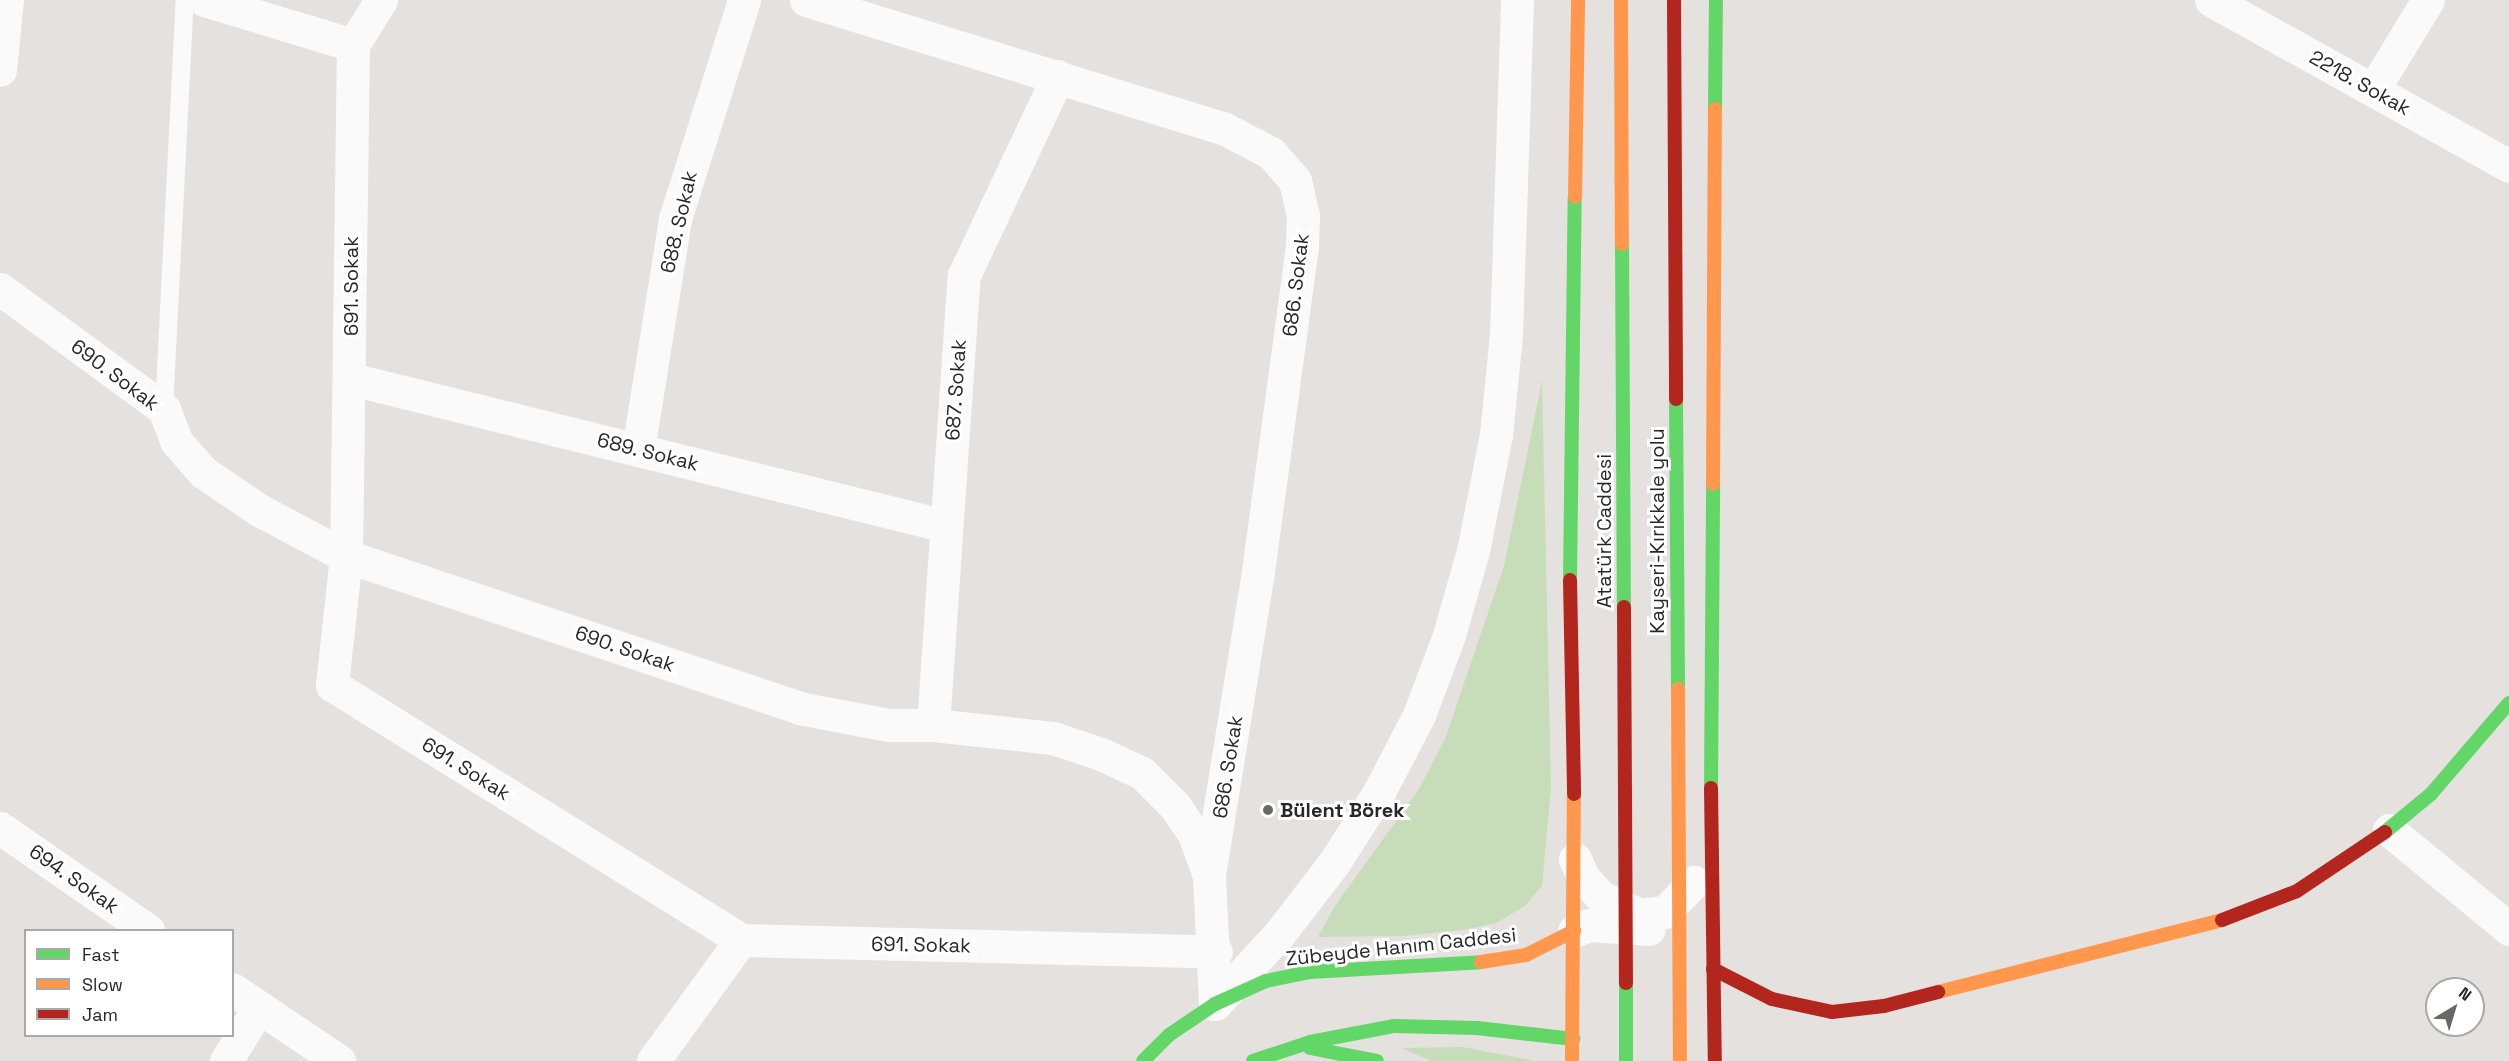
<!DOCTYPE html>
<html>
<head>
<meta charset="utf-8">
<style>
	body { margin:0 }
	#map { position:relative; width:2509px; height:1061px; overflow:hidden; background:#e4e1de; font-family:"Space Grotesk",sans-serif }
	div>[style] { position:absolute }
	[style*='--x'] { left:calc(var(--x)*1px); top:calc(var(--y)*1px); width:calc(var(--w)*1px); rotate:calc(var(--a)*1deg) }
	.green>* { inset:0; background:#c7ddba }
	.lane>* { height:18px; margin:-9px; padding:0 9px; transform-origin:9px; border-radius:9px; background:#fbfafa }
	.street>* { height:33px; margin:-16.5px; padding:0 16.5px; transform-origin:16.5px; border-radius:16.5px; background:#fbfafa }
	.fast>* { height:14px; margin:-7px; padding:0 7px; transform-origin:7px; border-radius:7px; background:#63d668 }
	.slow>* { height:14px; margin:-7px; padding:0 7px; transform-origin:7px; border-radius:7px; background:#ff974d }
	.jam>* { height:14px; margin:-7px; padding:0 7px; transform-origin:7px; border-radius:7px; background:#b3261e }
	.dots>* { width:16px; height:16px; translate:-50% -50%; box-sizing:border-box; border:3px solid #fff; border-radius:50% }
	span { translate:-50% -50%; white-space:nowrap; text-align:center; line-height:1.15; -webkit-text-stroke:6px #fff; paint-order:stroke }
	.street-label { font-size:20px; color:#272727 }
	.poi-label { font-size:20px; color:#272727; font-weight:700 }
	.left { translate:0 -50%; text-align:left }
	.legend { position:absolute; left:24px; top:929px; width:210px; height:108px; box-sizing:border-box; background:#fff; border:2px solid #a9a9a9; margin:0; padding:8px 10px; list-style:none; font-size:18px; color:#272727 }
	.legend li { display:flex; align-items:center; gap:12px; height:30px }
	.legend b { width:30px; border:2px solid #a9a9a9 }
	.north { position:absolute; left:2425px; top:977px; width:60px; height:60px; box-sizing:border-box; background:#fff; border:2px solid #a9a9a9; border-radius:50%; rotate:38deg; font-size:16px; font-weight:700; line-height:24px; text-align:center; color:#272727 }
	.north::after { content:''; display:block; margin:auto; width:21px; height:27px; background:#696867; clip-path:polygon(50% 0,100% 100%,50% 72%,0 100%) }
</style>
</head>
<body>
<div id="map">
	<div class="green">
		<div style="clip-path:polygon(1542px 381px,1551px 788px,1542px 886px,1525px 906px,1496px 923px,1463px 930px,1403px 936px,1318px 937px,1335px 906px,1419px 789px,1445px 739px,1504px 566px)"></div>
		<div style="clip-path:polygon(1463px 1047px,1535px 1061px,1431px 1061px,1402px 1048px)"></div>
	</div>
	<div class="lane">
		<div style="--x:164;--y:409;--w:410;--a:-87.1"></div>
	</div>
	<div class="street">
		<div style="--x:204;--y:0;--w:156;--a:16.8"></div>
		<div style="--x:353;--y:45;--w:53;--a:-58.1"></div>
		<div style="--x:806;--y:0;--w:438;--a:17.1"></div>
		<div style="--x:1225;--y:129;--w:52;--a:27.6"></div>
		<div style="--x:1271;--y:153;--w:37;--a:49"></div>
		<div style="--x:1295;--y:181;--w:35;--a:77"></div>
		<div style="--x:1303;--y:215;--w:31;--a:92"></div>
		<div style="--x:1302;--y:246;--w:329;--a:97.7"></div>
		<div style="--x:1258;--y:572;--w:306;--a:99.2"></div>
		<div style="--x:2211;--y:0;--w:341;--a:29.1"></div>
		<div style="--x:353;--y:45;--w:511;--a:90.78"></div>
		<div style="--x:346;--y:556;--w:130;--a:96.2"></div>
		<div style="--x:332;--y:685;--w:482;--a:31.9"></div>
		<div style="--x:741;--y:940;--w:475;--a:1.4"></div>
		<div style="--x:0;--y:70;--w:70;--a:-84.3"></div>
		<div style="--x:2373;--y:90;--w:105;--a:-58.6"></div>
		<div style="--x:0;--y:289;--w:203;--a:36.2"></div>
		<div style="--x:164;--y:409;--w:34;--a:69"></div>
		<div style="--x:176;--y:441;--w:41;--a:48.9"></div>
		<div style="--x:203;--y:472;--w:68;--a:34.2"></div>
		<div style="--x:259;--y:510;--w:98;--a:27.9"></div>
		<div style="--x:346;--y:556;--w:478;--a:18.5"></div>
		<div style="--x:799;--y:708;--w:91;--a:10.8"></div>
		<div style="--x:888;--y:725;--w:45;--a:0"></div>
		<div style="--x:933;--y:725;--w:121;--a:6.2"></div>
		<div style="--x:1053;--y:738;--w:51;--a:18.4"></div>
		<div style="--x:1101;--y:754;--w:45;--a:24.9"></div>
		<div style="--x:1142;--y:773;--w:47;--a:45"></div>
		<div style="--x:1175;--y:806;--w:34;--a:56"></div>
		<div style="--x:1194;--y:834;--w:45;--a:70.3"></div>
		<div style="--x:1209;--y:876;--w:128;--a:87.3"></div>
		<div style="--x:351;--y:379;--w:613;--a:13.88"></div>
		<div style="--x:638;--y:450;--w:234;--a:-80.9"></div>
		<div style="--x:675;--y:219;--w:230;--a:-72.5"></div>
		<div style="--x:933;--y:725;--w:451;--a:-86.1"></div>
		<div style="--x:964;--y:275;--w:220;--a:-64.7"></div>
		<div style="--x:0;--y:828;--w:180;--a:34.6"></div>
		<div style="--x:2389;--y:830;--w:156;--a:39.5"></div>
		<div style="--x:1575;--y:859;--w:20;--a:66"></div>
		<div style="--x:1583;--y:877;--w:27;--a:48"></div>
		<div style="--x:1601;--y:897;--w:43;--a:24.8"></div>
		<div style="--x:1640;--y:915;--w:25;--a:-7"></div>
		<div style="--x:1665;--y:912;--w:42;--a:-46"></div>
		<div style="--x:1574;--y:931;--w:16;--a:-22"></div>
		<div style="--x:1589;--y:925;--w:60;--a:3.8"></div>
		<div style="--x:232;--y:989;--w:129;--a:33.9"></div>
		<div style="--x:1215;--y:1004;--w:96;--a:-47.5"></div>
		<div style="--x:1280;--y:933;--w:88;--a:-52.4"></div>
		<div style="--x:1334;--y:863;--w:84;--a:-57.6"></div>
		<div style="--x:1379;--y:792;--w:87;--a:-62.5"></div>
		<div style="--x:1419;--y:715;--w:85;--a:-69.4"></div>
		<div style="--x:1449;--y:635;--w:87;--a:-74.1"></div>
		<div style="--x:1473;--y:551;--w:118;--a:-78.8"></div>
		<div style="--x:1496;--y:435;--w:101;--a:-84.3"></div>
		<div style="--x:1506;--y:334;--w:334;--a:-88.1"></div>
		<div style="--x:226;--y:1061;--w:63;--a:-58.6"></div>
		<div style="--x:653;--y:1061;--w:150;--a:-54"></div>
	</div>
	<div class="fast">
		<div style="--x:1715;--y:109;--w:109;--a:-89.5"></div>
		<div style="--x:1622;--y:244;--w:363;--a:89.7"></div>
		<div style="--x:1676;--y:399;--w:290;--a:89.6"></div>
		<div style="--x:1570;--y:580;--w:383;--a:-89.3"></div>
		<div style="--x:1711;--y:788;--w:304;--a:-89.6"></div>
		<div style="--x:2385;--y:832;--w:60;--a:-39.6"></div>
		<div style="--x:2431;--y:794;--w:120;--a:-49.4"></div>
		<div style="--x:1626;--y:983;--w:78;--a:90"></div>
		<div style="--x:1310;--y:1048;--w:68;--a:11"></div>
		<div style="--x:1143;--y:1061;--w:37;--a:-45"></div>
		<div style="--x:1169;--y:1035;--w:55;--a:-34"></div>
		<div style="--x:1215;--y:1004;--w:56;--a:-24.3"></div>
		<div style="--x:1266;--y:981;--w:45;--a:-11.6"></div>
		<div style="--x:1310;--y:972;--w:171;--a:-3.3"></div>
		<div style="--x:1253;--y:1061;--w:60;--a:-18.4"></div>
		<div style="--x:1310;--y:1042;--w:86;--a:-10.8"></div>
		<div style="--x:1394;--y:1026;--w:83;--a:1.4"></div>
		<div style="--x:1477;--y:1028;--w:97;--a:6.5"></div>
	</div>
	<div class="slow">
		<div style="--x:1621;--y:0;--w:244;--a:89.8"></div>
		<div style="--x:1575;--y:197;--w:197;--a:-89.1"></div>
		<div style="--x:1713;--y:484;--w:375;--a:-89.7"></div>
		<div style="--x:1678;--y:689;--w:372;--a:89.7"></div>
		<div style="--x:1481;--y:962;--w:46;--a:-8.8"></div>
		<div style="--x:1526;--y:955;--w:54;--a:-26.6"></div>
		<div style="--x:1938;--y:992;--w:293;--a:-14.2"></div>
		<div style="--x:1572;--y:1061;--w:267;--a:-89.6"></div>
	</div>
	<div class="jam">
		<div style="--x:1674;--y:0;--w:399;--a:89.7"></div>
		<div style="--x:1570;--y:580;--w:214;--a:88.9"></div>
		<div style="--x:1624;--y:607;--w:376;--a:89.7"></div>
		<div style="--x:1711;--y:788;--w:273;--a:89.2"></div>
		<div style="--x:2222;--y:920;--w:80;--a:-21.1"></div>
		<div style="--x:2297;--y:891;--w:106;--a:-33.8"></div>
		<div style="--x:1713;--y:969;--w:66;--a:27"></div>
		<div style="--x:1772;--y:999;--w:61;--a:12.2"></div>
		<div style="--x:1832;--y:1012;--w:52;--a:-6.6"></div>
		<div style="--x:1884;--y:1006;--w:56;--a:-14.5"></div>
	</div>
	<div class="dots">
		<div style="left:1268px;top:810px;background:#696867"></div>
	</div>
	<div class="street-label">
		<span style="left:2360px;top:83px;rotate:29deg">2218. Sokak</span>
		<span style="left:679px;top:222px;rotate:-77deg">688. Sokak</span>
		<span style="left:1296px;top:285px;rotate:-83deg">686. Sokak</span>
		<span style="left:351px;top:286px;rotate:-90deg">691. Sokak</span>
		<span style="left:115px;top:375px;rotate:37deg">690. Sokak</span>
		<span style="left:956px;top:390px;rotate:-86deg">687. Sokak</span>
		<span style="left:648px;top:452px;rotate:14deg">689. Sokak</span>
		<span style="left:1604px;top:531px;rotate:-90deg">Atatürk Caddesi</span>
		<span style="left:1657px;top:531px;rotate:-90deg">Kayseri-Kırıkkale yolu</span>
		<span style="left:625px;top:649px;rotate:19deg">690. Sokak</span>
		<span style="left:1228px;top:767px;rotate:-81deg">686. Sokak</span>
		<span style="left:466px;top:769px;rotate:32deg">691. Sokak</span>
		<span style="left:74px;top:879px;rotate:35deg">694. Sokak</span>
		<span style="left:921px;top:945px;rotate:1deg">691. Sokak</span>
		<span style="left:1401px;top:947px;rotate:-6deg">Zübeyde Hanım Caddesi</span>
	</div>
	<div class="poi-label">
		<span class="left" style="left:1280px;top:810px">Bülent Börek</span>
	</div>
	<ul class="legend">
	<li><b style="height:8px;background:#63d668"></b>Fast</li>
	<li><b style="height:8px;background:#ff974d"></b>Slow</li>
	<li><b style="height:8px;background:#b3261e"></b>Jam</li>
	</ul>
	<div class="north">N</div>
</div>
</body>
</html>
